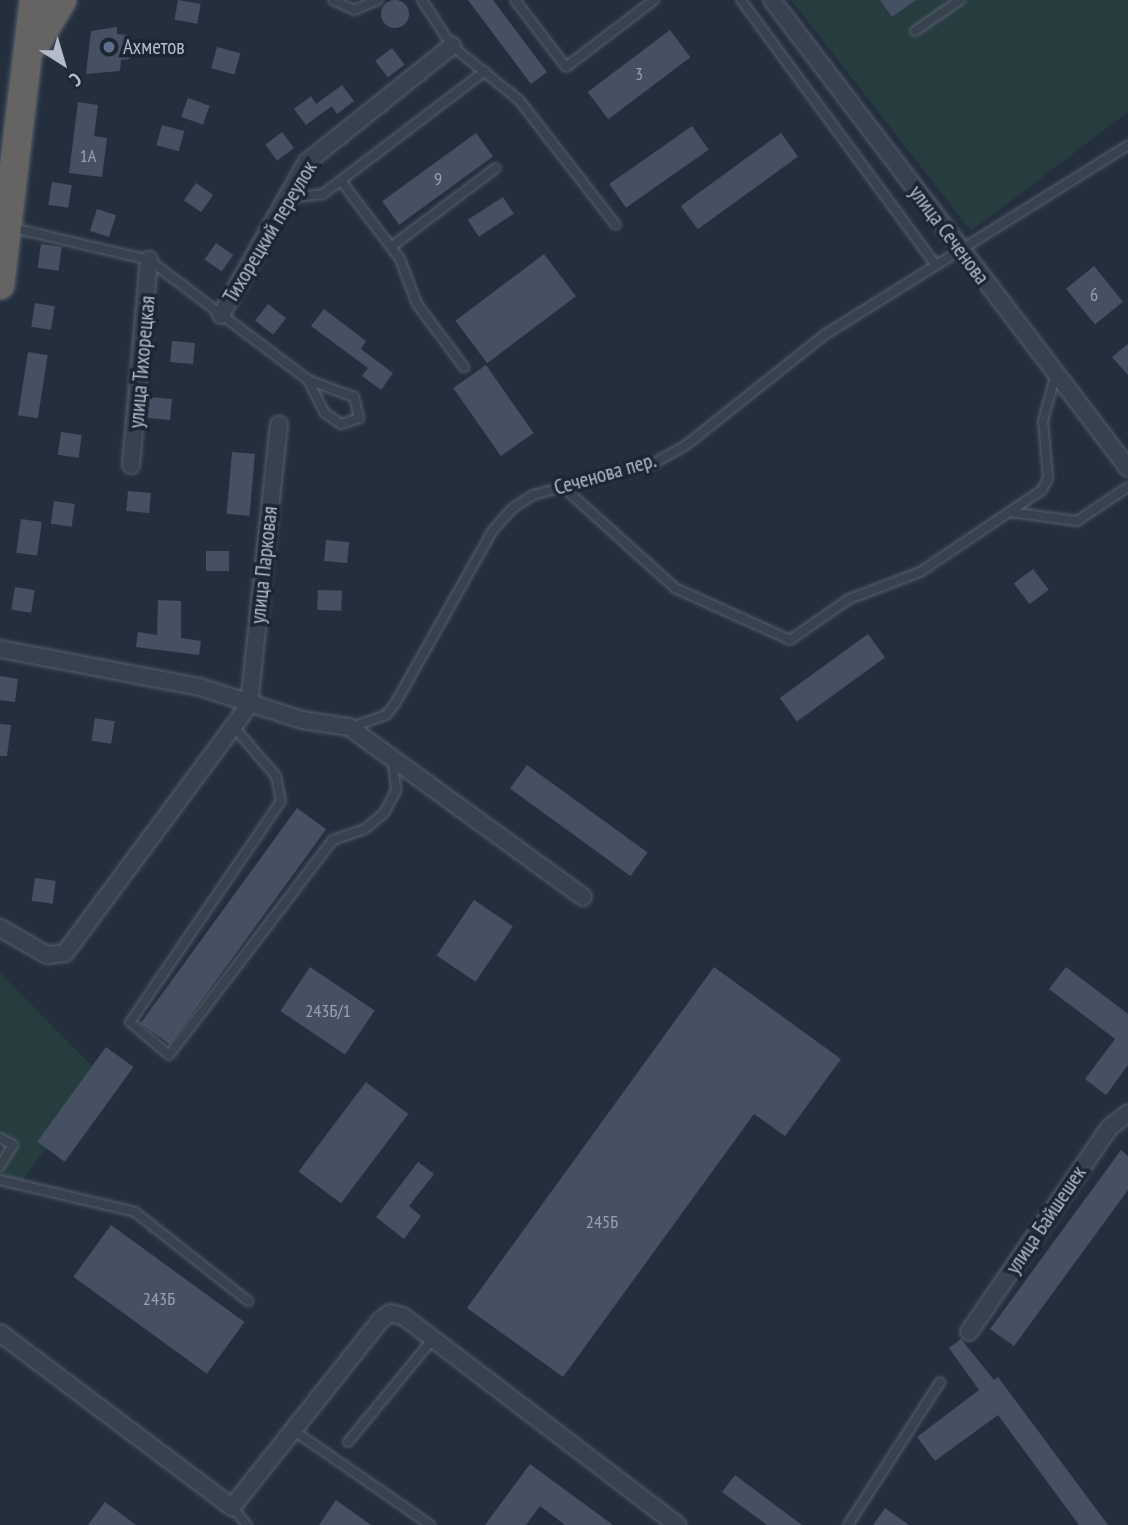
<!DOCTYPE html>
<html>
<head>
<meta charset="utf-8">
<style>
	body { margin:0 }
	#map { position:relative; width:1128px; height:1525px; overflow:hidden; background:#242f3e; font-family:"PT Sans Narrow",sans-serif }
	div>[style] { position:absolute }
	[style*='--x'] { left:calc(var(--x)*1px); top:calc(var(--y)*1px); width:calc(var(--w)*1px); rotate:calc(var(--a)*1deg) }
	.green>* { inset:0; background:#263c3f }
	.building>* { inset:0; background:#455162; transform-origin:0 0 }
	.round { border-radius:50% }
	.roads { filter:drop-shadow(0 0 2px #565f6c) drop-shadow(0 0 2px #565f6c) }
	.service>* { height:8px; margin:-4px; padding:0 4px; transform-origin:4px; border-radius:4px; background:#38414e }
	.minor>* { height:16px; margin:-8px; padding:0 8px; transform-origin:8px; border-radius:8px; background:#38414e }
	.trunk>* { height:28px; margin:-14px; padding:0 14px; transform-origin:14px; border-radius:14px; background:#656462 }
	.dots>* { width:19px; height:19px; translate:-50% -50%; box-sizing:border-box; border:4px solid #1d2633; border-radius:50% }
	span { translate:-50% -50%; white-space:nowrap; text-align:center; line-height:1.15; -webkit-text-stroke:7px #1d2633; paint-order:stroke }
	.number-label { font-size:18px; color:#98a1af }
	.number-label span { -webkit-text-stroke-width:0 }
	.poi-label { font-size:21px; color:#b4bcc9 }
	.left { translate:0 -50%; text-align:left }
	.street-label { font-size:21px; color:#b4bcc9 }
	.north { position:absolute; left:28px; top:28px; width:70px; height:70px; -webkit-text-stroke:5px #1d2633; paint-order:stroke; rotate:143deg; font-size:19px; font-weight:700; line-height:28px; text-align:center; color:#b4bcc9 }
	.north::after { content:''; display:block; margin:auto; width:24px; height:32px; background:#b4bcc9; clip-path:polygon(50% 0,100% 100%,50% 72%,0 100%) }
</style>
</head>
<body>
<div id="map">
	<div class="green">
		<div style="clip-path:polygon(791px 0,1128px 0,1128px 112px,971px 231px)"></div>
		<div style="clip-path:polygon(0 973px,100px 1074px,15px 1191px,0 1172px)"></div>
	</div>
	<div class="building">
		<div style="left:178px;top:0;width:23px;height:20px;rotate:10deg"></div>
		<div style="clip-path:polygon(468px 0,493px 0,547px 72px,531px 84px)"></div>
		<div style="clip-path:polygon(880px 0,916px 0,892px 17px)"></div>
		<div class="round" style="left:381px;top:0;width:28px;height:28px"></div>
		<div style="clip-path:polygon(117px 27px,117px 34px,128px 35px,130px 59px,121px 60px,120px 71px,86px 74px,91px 31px)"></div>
		<div style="left:670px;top:30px;width:34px;height:103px;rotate:53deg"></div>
		<div style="left:217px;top:47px;width:24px;height:22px;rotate:15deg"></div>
		<div style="left:392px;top:48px;width:21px;height:21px;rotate:53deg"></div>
		<div style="clip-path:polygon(342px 85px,354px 101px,337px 114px,332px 106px,306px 125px,294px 109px,311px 96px,316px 104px)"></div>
		<div style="left:188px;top:98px;width:23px;height:20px;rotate:20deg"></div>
		<div style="clip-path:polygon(78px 102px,98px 105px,94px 136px,107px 138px,102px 177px,69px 173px)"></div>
		<div style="left:162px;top:125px;width:23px;height:21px;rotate:15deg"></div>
		<div style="left:692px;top:126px;width:29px;height:101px;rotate:55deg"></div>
		<div style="left:282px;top:132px;width:20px;height:21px;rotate:53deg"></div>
		<div style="left:476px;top:133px;width:29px;height:116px;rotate:54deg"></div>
		<div style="left:781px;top:133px;width:29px;height:124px;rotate:54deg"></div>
		<div style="left:52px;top:182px;width:20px;height:23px;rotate:9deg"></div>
		<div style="left:196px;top:183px;width:21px;height:21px;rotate:35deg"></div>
		<div style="left:503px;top:197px;width:20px;height:42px;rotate:57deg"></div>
		<div style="left:97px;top:209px;width:20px;height:23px;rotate:18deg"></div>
		<div style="left:216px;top:243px;width:21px;height:20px;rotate:35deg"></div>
		<div style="left:41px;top:244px;width:21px;height:24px;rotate:8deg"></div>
		<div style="left:544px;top:254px;width:53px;height:111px;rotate:53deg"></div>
		<div style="left:1094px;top:266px;width:46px;height:36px;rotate:51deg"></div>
		<div style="left:35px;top:303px;width:20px;height:24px;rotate:9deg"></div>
		<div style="left:268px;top:304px;width:23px;height:21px;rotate:38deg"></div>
		<div style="clip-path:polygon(324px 309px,366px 341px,361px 349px,393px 373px,381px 390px,362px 376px,368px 368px,311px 326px)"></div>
		<div style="left:172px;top:341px;width:23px;height:21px;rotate:5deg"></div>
		<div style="clip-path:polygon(1128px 344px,1128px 375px,1112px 357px)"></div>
		<div style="left:28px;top:352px;width:20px;height:64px;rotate:9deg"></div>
		<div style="left:486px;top:365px;width:83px;height:40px;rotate:55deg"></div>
		<div style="left:149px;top:397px;width:23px;height:21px;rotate:5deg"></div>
		<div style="left:61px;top:432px;width:21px;height:23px;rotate:8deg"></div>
		<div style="left:232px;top:452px;width:23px;height:62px;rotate:5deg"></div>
		<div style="left:128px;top:491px;width:23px;height:20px;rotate:5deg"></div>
		<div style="left:54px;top:501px;width:21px;height:23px;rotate:8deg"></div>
		<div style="left:21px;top:519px;width:21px;height:34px;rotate:8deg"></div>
		<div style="left:326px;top:540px;width:23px;height:21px;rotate:5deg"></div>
		<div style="left:206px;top:551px;width:23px;height:20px"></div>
		<div style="left:1033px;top:569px;width:26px;height:24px;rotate:53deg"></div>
		<div style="left:15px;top:587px;width:20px;height:23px;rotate:9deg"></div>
		<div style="left:318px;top:590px;width:24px;height:20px;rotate:2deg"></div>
		<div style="clip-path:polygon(158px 600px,181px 601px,181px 638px,201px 641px,199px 655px,136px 647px,138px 632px,157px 635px)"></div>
		<div style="left:868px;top:634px;width:29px;height:109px;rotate:54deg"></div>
		<div style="clip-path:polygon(0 676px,18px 679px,15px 702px,0 700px)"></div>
		<div style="left:95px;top:718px;width:20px;height:23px;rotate:9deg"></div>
		<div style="clip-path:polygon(0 724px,11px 725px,7px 756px,0 756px)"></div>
		<div style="left:527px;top:765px;width:149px;height:29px;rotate:36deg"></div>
		<div style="left:297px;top:808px;width:36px;height:266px;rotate:36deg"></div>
		<div style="left:35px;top:878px;width:21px;height:23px;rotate:8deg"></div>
		<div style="left:474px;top:900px;width:47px;height:67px;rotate:34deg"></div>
		<div style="left:310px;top:967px;width:78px;height:53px;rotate:34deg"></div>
		<div style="clip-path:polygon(714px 967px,841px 1059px,785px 1136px,754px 1114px,563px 1377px,467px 1308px)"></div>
		<div style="clip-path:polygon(1066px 967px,1128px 1014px,1128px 1065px,1106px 1095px,1085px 1079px,1115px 1039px,1049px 989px)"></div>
		<div style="left:106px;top:1047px;width:34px;height:117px;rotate:36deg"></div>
		<div style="left:366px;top:1082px;width:53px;height:112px;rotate:37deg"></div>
		<div style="clip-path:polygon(1121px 1150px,1128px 1156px,1128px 1190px,1014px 1346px,990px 1329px)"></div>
		<div style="clip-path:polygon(418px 1162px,434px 1174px,409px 1206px,421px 1216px,404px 1239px,376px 1217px)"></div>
		<div style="left:111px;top:1225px;width:165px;height:64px;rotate:36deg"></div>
		<div style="clip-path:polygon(961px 1339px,994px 1380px,998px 1377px,1108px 1525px,1079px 1525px,998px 1415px,935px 1461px,917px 1437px,979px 1390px,949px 1348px)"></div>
		<div style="clip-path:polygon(530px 1464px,613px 1525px,565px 1525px,540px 1506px,526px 1525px,485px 1525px)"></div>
		<div style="clip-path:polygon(735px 1475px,802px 1525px,767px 1525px,722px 1492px)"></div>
		<div style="clip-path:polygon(336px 1500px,371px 1525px,319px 1525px)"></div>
		<div style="clip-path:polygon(105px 1502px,136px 1525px,88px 1525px)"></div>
		<div style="clip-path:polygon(885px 1508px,909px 1525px,873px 1525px)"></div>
	</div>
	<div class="roads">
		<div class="service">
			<div style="--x:333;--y:0;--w:23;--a:25"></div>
			<div style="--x:354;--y:10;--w:26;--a:-23"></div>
			<div style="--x:422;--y:0;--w:55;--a:56.9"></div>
			<div style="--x:452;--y:46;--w:86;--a:38.9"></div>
			<div style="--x:519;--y:100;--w:158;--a:52.2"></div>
			<div style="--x:515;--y:0;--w:84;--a:52.7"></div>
			<div style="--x:566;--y:67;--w:111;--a:-37.3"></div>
			<div style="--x:741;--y:0;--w:326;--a:53.7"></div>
			<div style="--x:915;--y:31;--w:55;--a:-34.6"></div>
			<div style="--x:341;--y:181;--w:98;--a:52.9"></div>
			<div style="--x:400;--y:259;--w:48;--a:69.3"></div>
			<div style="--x:417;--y:304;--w:79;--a:53.3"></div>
			<div style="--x:287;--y:198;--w:36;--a:-6"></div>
			<div style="--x:323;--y:194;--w:203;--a:-37.2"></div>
			<div style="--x:13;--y:228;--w:140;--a:13.2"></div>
			<div style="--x:149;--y:260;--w:199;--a:37"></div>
			<div style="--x:308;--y:380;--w:37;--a:63"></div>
			<div style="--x:325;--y:413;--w:19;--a:35"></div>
			<div style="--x:341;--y:424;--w:19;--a:-18"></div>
			<div style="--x:359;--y:418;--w:22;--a:-103"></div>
			<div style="--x:354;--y:397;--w:49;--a:-159.7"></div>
			<div style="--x:391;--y:247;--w:131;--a:-37"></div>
			<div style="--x:563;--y:487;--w:151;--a:42"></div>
			<div style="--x:675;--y:588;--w:126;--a:24.3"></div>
			<div style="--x:790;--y:640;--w:72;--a:-34.8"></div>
			<div style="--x:849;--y:599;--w:76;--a:-20.8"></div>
			<div style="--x:920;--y:572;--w:147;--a:-33.9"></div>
			<div style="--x:1042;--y:490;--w:13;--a:-63"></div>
			<div style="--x:1048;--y:478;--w:57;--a:-95"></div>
			<div style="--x:1043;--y:421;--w:50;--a:-74.8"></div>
			<div style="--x:1009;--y:512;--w:69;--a:7.5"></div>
			<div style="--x:1077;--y:521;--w:61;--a:-33.7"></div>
			<div style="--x:233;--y:726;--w:66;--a:49.3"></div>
			<div style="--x:276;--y:776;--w:25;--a:79"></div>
			<div style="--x:281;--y:801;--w:268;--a:124.3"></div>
			<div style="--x:130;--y:1022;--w:51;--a:40.2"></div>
			<div style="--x:169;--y:1055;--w:270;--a:-52.7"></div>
			<div style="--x:333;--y:840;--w:34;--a:-19"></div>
			<div style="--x:365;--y:829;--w:25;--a:-40"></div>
			<div style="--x:384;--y:813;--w:26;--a:-62"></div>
			<div style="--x:396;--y:790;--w:29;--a:-96"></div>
			<div style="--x:351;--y:727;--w:37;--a:-19"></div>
			<div style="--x:386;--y:715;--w:16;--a:-52"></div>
			<div style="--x:396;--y:702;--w:197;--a:-60.6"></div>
			<div style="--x:493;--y:530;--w:30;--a:-48"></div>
			<div style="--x:513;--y:508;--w:24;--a:-33"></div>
			<div style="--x:533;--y:495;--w:125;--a:-14.8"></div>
			<div style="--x:654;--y:463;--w:35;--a:-29"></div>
			<div style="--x:685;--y:446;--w:180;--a:-38.5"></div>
			<div style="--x:826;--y:334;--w:356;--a:-32"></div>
			<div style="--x:0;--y:1138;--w:15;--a:28"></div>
			<div style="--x:13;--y:1145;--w:25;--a:122"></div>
			<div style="--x:0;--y:1180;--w:139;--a:13.3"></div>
			<div style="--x:135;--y:1212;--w:144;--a:38.2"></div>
			<div style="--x:293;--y:1430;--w:167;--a:34.7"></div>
			<div style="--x:348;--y:1442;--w:134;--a:-50.5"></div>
			<div style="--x:232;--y:1507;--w:23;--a:50"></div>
			<div style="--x:848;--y:1525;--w:170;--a:-57.2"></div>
		</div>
		<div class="minor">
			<div style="--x:772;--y:0;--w:588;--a:52.74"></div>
			<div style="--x:221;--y:315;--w:176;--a:-60.7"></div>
			<div style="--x:307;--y:162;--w:186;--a:-38.7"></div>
			<div style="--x:131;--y:465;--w:206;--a:-85"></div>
			<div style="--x:0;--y:649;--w:204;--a:10.8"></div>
			<div style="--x:200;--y:687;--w:107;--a:17.9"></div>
			<div style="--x:302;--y:720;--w:48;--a:8.5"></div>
			<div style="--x:349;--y:727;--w:289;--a:36"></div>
			<div style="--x:0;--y:928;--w:54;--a:29.9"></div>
			<div style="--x:47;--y:955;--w:18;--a:-6"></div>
			<div style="--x:65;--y:953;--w:309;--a:-53.4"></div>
			<div style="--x:249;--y:705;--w:282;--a:-83.9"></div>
			<div style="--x:969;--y:1332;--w:247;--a:-55.5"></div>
			<div style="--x:1109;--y:1128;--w:24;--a:-38"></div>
			<div style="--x:0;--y:1333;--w:290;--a:36.9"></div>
			<div style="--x:232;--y:1507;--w:239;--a:-51.5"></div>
			<div style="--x:381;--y:1320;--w:11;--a:-38"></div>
			<div style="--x:390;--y:1313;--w:13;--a:13"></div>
			<div style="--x:403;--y:1316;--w:345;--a:37.3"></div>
		</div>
		<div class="trunk">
			<div style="--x:37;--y:42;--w:49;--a:-59.2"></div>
			<div style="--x:0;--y:285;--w:287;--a:-83.2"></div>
		</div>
	</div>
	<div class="dots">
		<div style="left:109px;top:47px;background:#5c6f8a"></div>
	</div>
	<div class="number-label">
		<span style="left:639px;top:74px">3</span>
		<span style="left:88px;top:156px">1А</span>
		<span style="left:438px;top:179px">9</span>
		<span style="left:1094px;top:295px">6</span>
		<span style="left:328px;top:1011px">243Б/1</span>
		<span style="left:602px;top:1222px">245Б</span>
		<span style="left:159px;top:1299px">243Б</span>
	</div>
	<div class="poi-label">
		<span class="left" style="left:123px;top:47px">Ахметов</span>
	</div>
	<div class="street-label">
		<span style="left:270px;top:232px;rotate:-59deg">Тихорецкий переулок</span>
		<span style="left:949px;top:235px;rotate:53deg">улица Сеченова</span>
		<span style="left:142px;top:362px;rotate:-85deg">улица Тихорецкая</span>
		<span style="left:605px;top:474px;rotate:-16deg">Сеченова пер.</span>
		<span style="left:264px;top:565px;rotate:-84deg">улица Парковая</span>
		<span style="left:1046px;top:1220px;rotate:-56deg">улица Байшешек</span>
	</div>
	<div class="north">С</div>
</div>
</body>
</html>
